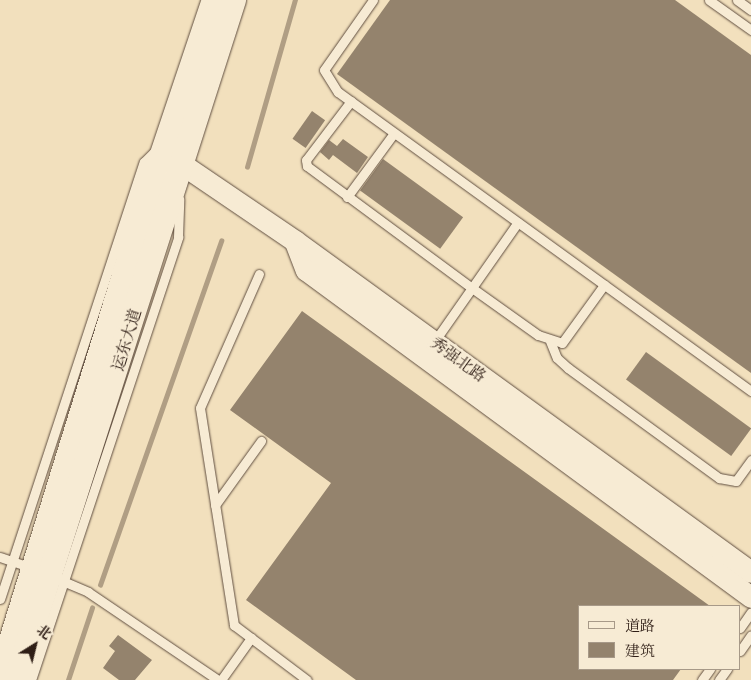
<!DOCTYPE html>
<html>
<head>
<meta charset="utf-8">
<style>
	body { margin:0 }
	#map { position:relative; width:751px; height:680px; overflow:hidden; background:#f2e0bd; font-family:"IM FELL Double Pica","Noto Serif SC",serif }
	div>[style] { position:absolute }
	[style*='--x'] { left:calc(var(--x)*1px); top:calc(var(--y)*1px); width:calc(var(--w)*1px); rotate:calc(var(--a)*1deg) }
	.stream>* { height:4.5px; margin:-2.25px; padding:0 2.25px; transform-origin:2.25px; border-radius:2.25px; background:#b09e84 }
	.building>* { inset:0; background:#94836d; transform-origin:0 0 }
	.roads { filter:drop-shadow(0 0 1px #604e40) drop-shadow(0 0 1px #604e40) }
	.service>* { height:9px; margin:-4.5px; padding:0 4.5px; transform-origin:4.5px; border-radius:4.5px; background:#f7ebd4 }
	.tertiary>* { height:21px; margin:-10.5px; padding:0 10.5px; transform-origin:10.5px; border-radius:10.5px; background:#f7ebd4 }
	.secondary>* { height:24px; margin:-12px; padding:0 12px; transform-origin:12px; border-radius:12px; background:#f7ebd4 }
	span { translate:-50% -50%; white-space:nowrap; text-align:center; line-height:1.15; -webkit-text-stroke:4.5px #f7ebd4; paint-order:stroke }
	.street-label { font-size:16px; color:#2f1e16 }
	.legend { position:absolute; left:578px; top:605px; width:162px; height:65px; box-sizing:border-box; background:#f7ebd4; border:1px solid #a79988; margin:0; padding:6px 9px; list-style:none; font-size:15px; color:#2f1e16 }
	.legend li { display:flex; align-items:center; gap:10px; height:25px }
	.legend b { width:25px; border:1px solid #a79988 }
	.north { position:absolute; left:10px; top:620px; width:50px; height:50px; -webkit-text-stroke:4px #f7ebd4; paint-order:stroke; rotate:36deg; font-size:14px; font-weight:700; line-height:20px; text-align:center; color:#2f1e16 }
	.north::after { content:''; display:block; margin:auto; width:18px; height:22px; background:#2f1e16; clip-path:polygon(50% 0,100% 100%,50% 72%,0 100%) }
</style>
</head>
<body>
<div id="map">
	<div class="stream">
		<div style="--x:247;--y:167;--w:174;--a:-74"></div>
		<div style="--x:100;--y:585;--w:365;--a:-70.6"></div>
		<div style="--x:68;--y:680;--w:76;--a:-71.6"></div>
	</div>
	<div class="building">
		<div style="clip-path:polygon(390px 0,675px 0,751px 55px,751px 373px,337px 74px)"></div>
		<div style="left:312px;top:111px;width:16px;height:34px;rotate:35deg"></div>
		<div style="clip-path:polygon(343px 139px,368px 157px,357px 173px,333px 155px,329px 160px,320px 152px,329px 140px,337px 146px)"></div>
		<div style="left:383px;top:159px;width:99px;height:39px;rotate:36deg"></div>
		<div style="clip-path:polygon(302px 311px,710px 606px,580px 606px,580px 669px,681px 669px,673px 680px,356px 680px,246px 600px,331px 483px,230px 410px)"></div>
		<div style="left:646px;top:352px;width:130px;height:34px;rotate:36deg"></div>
		<div style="clip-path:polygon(118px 635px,152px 660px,135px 680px,119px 680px,103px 668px,115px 651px,109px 646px)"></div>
	</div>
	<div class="roads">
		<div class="service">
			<div style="--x:373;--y:0;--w:85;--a:125"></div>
			<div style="--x:324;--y:70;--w:26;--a:58"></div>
			<div style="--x:338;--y:92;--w:510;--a:35.9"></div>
			<div style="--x:709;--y:0;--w:52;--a:35.5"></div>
			<div style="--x:737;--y:0;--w:17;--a:36"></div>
			<div style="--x:351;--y:101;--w:74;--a:127.3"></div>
			<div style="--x:306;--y:160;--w:6;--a:81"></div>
			<div style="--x:307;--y:166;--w:205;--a:36.5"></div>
			<div style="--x:472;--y:288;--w:81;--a:35.5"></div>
			<div style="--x:538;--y:335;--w:25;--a:18"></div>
			<div style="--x:562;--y:343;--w:72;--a:-54.1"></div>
			<div style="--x:347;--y:197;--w:79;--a:-53.7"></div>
			<div style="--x:259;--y:274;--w:146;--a:113.8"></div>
			<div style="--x:200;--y:408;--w:220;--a:81.1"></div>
			<div style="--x:234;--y:625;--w:91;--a:37"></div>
			<div style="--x:550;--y:341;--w:18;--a:68"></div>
			<div style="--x:557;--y:358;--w:15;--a:42"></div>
			<div style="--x:568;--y:368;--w:187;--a:36.1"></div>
			<div style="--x:719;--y:478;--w:17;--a:10"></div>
			<div style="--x:736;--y:481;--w:26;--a:-54"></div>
			<div style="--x:434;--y:342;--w:146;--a:-55"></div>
			<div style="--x:215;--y:505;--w:79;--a:-54.3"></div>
			<div style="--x:0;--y:557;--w:34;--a:19"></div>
			<div style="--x:58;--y:579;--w:33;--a:23"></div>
			<div style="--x:88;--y:592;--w:157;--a:34.1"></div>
			<div style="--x:0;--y:599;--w:460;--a:-71.8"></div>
			<div style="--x:144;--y:162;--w:17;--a:-45"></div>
			<div style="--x:740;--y:628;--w:19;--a:-55"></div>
			<div style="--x:740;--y:651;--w:19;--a:-55"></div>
			<div style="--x:31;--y:680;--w:467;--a:-71.6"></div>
			<div style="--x:178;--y:237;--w:38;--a:-88"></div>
			<div style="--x:221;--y:680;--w:52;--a:-54.5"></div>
			<div style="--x:702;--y:680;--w:14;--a:-54"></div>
			<div style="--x:719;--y:680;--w:14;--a:-54"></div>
		</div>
		<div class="tertiary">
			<div style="--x:167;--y:154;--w:155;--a:34.2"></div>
			<div style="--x:295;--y:241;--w:563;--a:35.98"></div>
			<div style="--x:295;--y:242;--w:30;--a:69"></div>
			<div style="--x:306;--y:270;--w:552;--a:36.31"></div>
		</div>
		<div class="secondary">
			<div style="--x:0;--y:676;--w:537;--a:-72.78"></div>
			<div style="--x:159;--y:163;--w:172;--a:-71.4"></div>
			<div style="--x:16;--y:680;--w:714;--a:-72.22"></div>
		</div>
	</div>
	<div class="street-label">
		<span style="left:127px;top:340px;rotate:-73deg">运东大道</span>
		<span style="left:458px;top:360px;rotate:36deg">秀强北路</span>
	</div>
	<ul class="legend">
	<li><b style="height:6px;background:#f7ebd4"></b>道路</li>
	<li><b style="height:14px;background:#94836d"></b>建筑</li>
	</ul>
	<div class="north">北</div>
</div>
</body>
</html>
